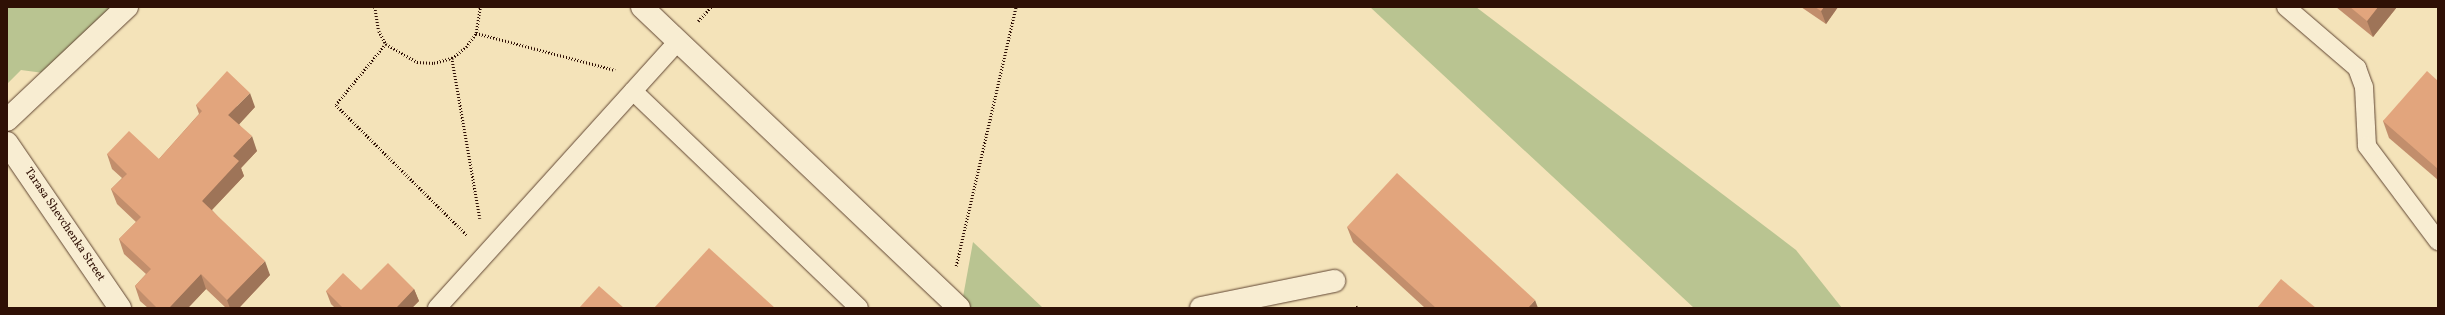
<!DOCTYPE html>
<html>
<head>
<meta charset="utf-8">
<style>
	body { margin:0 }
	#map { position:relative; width:2445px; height:315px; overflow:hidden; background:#f4e3b9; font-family:Vollkorn,serif }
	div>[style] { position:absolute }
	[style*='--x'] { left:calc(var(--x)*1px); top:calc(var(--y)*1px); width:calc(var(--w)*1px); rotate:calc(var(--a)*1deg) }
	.green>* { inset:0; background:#b9c491 }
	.path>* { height:2.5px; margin-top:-1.25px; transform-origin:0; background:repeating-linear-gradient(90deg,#2f1005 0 1px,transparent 0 3px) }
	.roads { filter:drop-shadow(0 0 1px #604532) drop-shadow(0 0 1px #604532) }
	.lane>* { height:18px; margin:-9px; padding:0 9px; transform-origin:9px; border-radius:9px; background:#f8edd2 }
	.street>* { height:22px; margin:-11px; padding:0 11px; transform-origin:11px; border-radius:11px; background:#f8edd2 }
	.secondary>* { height:22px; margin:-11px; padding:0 11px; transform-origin:11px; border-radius:11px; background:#f8edd2 }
	.wall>* { inset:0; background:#c28e6c }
	.shaded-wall>* { inset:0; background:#9e7458 }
	.building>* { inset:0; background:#e2a57d }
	span { translate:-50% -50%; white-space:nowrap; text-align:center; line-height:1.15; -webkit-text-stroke:3px #f8edd2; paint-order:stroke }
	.street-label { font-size:12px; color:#2f1005 }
	.frame { position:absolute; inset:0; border:8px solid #2f1005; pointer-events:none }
</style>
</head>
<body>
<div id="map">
	<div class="green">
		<div style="clip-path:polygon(7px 7px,116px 7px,51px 74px,21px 70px,7px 84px)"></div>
		<div style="clip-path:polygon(1370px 7px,1476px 7px,1796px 250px,1842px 308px,1694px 308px)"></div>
		<div style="clip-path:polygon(973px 242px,1043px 308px,961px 308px)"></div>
	</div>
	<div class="path">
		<div style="--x:375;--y:7;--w:24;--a:81"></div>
		<div style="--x:379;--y:31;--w:15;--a:62"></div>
		<div style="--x:386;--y:44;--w:36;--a:30"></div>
		<div style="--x:417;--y:62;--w:17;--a:3"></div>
		<div style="--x:434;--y:63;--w:19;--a:-16"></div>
		<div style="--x:452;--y:58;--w:18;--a:-38"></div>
		<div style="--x:466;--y:47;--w:17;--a:-54"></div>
		<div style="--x:476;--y:33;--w:26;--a:-81"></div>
		<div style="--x:698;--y:21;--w:19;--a:-47"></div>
		<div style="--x:476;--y:33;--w:144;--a:14.9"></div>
		<div style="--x:386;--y:44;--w:79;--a:129.3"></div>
		<div style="--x:336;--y:105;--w:185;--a:44.8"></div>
		<div style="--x:452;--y:58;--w:163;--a:80.1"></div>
		<div style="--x:956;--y:266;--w:266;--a:-77"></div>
		<div style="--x:1356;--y:306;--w:2;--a:63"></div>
	</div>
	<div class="roads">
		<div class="lane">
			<div style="--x:2286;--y:7;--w:94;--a:40.7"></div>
			<div style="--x:2357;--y:68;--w:20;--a:70"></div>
			<div style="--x:2364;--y:87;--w:59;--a:87.1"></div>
			<div style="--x:2367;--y:146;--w:119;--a:53.2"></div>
			<div style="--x:633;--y:91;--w:313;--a:43.8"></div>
			<div style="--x:437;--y:308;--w:360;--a:-47.9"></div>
		</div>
		<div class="street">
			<div style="--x:642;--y:7;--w:437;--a:43.5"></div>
			<div style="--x:7;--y:143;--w:200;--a:55.6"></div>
			<div style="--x:1201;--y:308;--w:136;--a:-11.5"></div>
		</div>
		<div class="secondary">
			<div style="--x:7;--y:120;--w:165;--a:-43.3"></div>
		</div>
	</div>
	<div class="wall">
		<div style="clip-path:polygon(1801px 7px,1838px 7px,1826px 24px)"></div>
		<div style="clip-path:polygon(2336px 7px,2397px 7px,2373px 37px)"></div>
		<div style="clip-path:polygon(2438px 81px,2438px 180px,2389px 138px,2383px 121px)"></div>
		<div style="clip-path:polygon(196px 105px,255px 107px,239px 124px,257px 151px,241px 168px,244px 176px,212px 210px,270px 275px,239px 308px,226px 308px,206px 289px,188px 308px,148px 308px,140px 301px,135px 286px,146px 274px,124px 254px,119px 239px,136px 222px,117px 204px,111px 189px,122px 178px,112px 169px,107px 154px,159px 159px,199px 114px)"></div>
		<div style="clip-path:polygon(1347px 227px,1538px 308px,1425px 308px,1353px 242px)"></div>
		<div style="clip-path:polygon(414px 289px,419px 301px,412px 308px,335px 308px,331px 304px,326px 291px)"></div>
	</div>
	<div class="shaded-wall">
		<div style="clip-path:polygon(1824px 7px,1838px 7px,1826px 24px,1821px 11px)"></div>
		<div style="clip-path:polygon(2378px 7px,2397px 7px,2373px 37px,2367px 21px)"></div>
		<div style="clip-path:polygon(250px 93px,255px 107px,234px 130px,228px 115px)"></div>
		<div style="clip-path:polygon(252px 136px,257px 151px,241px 168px,244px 176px,207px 215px,202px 201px,233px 156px)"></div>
		<div style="clip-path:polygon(265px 261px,270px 275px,239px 308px,230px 308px,227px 300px)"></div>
		<div style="clip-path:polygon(201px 274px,206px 289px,188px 308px,169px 308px)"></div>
		<div style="clip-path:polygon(414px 289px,419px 301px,412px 308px,396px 308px)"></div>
		<div style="clip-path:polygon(1535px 300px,1538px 308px,1528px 308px)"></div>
	</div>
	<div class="building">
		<div style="clip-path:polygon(1815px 7px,1824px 7px,1821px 11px)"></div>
		<div style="clip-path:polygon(2350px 7px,2378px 7px,2367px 21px)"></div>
		<div style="clip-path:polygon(227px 71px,250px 93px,228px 115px,252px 136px,233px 156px,239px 161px,202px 201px,265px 261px,227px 300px,201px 274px,169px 308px,157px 308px,135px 286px,151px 269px,119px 239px,141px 217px,111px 189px,127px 174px,107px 154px,129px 131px,159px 159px,202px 111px,196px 105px)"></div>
		<div style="clip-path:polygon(2427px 71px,2438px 81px,2438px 169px,2383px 121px)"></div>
		<div style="clip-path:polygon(1397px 173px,1535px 300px,1528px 308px,1436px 308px,1347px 227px)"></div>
		<div style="clip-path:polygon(709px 248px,775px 308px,654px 308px)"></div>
		<div style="clip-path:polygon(388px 263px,414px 289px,396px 308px,343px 308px,326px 291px,343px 273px,361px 290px)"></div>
		<div style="clip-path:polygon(2281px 279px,2316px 308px,2257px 308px)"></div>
		<div style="clip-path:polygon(599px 286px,624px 308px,579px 308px)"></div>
	</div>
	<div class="street-label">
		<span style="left:64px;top:225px;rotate:56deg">Tarasa Shevchenka Street</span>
	</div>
	<div class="frame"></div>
</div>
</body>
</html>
